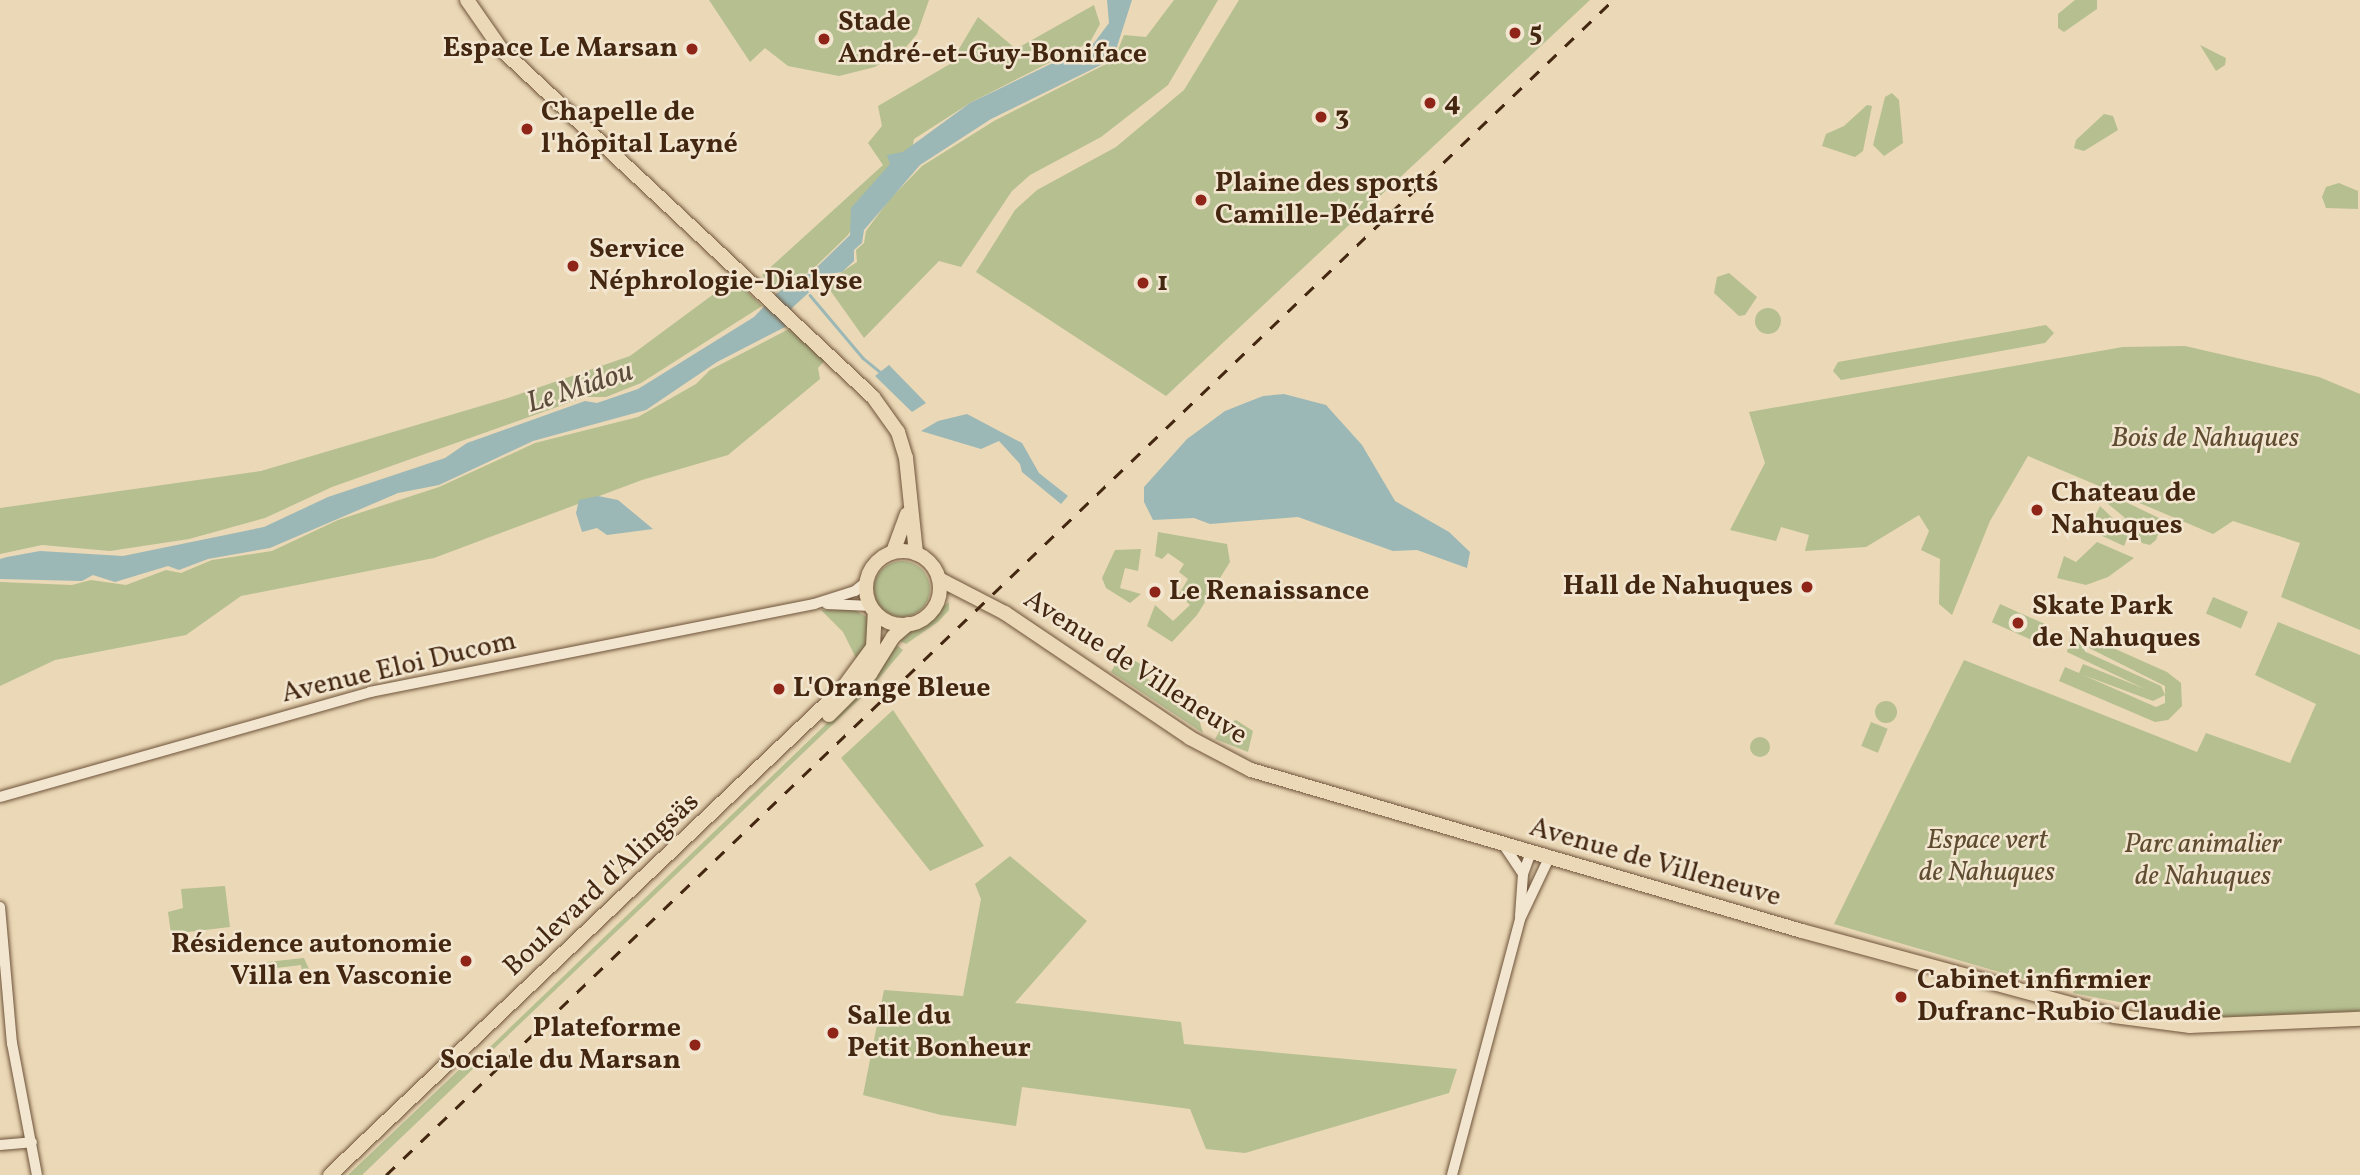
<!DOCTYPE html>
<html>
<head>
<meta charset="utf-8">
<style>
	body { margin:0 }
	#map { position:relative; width:2360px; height:1175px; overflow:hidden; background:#ebd8b6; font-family:Vollkorn,serif }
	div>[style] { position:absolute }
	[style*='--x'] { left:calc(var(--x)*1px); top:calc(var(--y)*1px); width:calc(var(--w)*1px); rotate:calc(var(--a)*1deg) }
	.green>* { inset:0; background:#b5bf90; transform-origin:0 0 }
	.round { border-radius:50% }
	.water>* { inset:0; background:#9bb8b6 }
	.stream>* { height:2.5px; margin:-1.25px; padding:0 1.25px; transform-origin:1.25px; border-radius:1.25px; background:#9bb8b6 }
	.roads { filter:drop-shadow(0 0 2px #6e533a) drop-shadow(0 0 2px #6e533a) }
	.minor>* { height:10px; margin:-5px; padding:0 5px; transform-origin:5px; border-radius:5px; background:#f2e6d0 }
	.major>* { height:14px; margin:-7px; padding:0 7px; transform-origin:7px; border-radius:7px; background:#ebd8b6 }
	.major>.ring { margin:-7px; padding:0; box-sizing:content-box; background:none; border:14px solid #ebd8b6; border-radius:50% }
	.rail>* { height:2.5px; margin-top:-1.25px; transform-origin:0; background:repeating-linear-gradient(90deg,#442711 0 12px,transparent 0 24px) }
	.dots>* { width:19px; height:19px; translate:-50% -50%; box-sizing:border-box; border:4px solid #f2e6d0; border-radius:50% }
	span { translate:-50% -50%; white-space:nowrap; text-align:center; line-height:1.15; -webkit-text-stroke:5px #f2e6d0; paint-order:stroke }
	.poi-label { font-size:28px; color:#442711; font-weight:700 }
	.left { translate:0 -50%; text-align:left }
	.right { translate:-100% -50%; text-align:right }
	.park-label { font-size:28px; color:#604d31; font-style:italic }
	.street-label { font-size:28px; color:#442711 }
	.water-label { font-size:30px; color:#5a4b3a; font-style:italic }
</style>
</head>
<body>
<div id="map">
	<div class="green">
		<div style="clip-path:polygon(709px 0,929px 0,917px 34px,906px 47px,875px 67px,839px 76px,788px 66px,765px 48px,750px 62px)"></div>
		<div style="clip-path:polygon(1174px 0,1218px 0,1168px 85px,1101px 137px,1030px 175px,1012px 191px,961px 267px,939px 261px,864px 338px,825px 283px,857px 262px,856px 250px,864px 243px,866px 231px,889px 200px,922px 166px,994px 121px,1114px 60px,1124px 35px,1146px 37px)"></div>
		<div style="clip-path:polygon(1239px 0,1590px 0,1166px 396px,976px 272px,1015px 210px,1037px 190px,1116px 147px,1184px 90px)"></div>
		<div style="clip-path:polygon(2075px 0,2097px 0,2097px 9px,2064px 32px,2058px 28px,2058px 14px)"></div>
		<div style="clip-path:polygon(1094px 5px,1100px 24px,1090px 42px,970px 103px,914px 139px,912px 149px,875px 191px,848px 235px,812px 270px,777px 291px,762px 275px,883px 165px,868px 143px,882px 126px,878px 106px,950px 64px,978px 17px,1016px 49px)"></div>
		<div style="clip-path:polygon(2200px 45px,2226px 58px,2225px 65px,2216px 71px)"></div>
		<div style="clip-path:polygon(1892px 93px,1899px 100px,1903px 143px,1884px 156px,1873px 145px,1885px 97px)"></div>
		<div style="clip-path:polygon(1867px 105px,1872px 106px,1863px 151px,1855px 157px,1822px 146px,1826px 134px,1844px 126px)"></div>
		<div style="clip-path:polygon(2104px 114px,2113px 116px,2118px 130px,2084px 151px,2074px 148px,2076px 140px)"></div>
		<div style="clip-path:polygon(2339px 183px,2358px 191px,2358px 209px,2326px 208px,2322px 197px,2326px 187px)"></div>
		<div style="clip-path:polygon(1729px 273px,1757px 297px,1745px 315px,1739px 316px,1714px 293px,1717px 277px)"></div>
		<div style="clip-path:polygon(734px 279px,762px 306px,641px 383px,606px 397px,585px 397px,332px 487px,265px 518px,189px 539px,110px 551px,42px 545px,0 554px,0 508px,261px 471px,508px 398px,630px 356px)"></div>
		<div class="round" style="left:1755px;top:308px;width:26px;height:26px"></div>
		<div style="clip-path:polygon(2046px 325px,2054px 333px,2045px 343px,1841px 380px,1833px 371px,1838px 362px)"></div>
		<div style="clip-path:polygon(789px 329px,825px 360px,818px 368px,820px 379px,728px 455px,642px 480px,434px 558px,241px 596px,186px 635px,55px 660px,0 686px,0 582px,72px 585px,91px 580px,126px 585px,166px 570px,181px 573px,212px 560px,272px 551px,338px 520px,439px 487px,535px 443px,638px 417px,696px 384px,710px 370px)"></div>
		<div style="clip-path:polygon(2185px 346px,2319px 377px,2360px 394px,2360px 630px,2281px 597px,2300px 543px,2233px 521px,2213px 534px,2028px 456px,1990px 521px,1952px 615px,1939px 604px,1940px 559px,1921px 550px,1929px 531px,1919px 515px,1866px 547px,1805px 551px,1809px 535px,1781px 527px,1776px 541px,1730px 530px,1765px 463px,1749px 412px,2123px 347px)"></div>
		<div style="clip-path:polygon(2105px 492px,2163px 520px,2156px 540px,2150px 545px,2142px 543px,2124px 517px,2102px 499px)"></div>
		<div style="clip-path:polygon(2100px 506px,2129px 534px,2124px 546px,2098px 534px,2095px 516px)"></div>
		<div style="clip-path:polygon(1158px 532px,1227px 544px,1230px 562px,1197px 615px,1172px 642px,1147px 626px,1155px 605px,1173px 621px,1190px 605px,1179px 594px,1188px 579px,1179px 572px,1184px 564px,1168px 553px,1162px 559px,1155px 556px)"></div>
		<div style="clip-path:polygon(2097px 542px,2134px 558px,2108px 577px,2086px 585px,2057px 578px,2064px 556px,2076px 562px)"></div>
		<div style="clip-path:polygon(1141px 549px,1138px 571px,1125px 568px,1120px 588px,1141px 594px,1130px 603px,1106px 588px,1102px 578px,1115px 550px)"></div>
		<div class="round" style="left:874px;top:561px;width:56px;height:56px"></div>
		<div style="left:2213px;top:597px;width:38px;height:18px;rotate:23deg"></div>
		<div style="clip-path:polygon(949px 602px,949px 610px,938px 622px,906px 644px,896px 639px)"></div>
		<div style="left:2000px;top:604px;width:49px;height:20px;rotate:24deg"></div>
		<div style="clip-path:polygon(821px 610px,855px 610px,870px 619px,865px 649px,857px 660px,843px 632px)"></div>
		<div style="clip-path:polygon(2278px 622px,2360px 655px,2360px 1011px,2223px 1017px,2165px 1011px,2073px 993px,2075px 984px,2062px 981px,2058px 989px,1834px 924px,1964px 660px,2197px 752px,2206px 733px,2290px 763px,2316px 704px,2255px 675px)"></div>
		<div style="clip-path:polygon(evenodd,2084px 635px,2167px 672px,2181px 683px,2182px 706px,2168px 720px,2155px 722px,2059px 681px,2065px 667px,2079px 673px,2083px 664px,2145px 689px,2067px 652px,2070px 636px,2084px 635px,2087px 647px,2165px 686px,2165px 703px,2156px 707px,2083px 675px,2153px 701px,2165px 695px,2161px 686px,2086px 652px,2087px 647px)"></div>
		<div style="clip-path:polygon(894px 643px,903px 650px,871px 688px,362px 1175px,348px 1175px,463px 1066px,469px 1067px,821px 729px,857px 693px)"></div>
		<div style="clip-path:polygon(1122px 653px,1147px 668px,1142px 675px,1197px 712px,1203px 733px,1111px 672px)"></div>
		<div class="round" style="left:1875px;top:701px;width:22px;height:22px"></div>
		<div style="clip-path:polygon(893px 710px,984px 846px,930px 871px,841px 758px)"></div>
		<div style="clip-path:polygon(1236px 720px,1253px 731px,1248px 752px,1215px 739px,1222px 727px)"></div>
		<div style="left:1871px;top:722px;width:18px;height:26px;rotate:22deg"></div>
		<div class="round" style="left:1750px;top:737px;width:20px;height:20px"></div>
		<div style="clip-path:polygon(1010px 856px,1087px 921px,1015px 1003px,1181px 1022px,1184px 1044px,1457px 1069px,1449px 1093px,1245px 1153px,1206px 1149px,1190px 1109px,1022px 1087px,1016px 1126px,941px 1115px,863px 1095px,884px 990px,963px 996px,981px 899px,975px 884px)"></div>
		<div style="clip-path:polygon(225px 886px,230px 927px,171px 934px,168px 912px,183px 908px,181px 889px)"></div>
		<div style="clip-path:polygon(304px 958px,310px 971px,302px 973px,301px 965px,268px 969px,267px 962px)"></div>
	</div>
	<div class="water">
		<div style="clip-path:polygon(1107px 0,1132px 0,1113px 59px,991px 119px,920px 165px,864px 230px,862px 243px,854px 250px,854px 261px,842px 272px,829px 274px,792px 308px,787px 326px,717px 362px,646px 410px,533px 441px,439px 485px,398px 493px,270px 548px,208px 559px,179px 570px,168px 566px,115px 582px,93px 575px,82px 581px,0 579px,0 559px,7px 557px,40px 551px,123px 556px,264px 527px,328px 497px,445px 458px,467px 443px,585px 401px,597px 403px,638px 389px,754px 317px,777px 293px,815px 269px,850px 235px,851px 208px,890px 164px,887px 155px,903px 152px,970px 103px,1094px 43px,1109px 23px)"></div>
		<div style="clip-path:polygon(889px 365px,926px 403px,912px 412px,875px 376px)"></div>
		<div style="clip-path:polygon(1284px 394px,1326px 405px,1362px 445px,1395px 501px,1449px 532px,1470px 552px,1467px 568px,1417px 550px,1393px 551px,1298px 517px,1210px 524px,1194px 518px,1153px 520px,1144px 502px,1144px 487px,1187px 439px,1225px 411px,1263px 396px)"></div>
		<div style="clip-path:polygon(967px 414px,1022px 443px,1039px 473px,1068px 496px,1061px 504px,1022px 472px,1020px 464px,999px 441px,981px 449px,921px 431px,938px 421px)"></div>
		<div style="clip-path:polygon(598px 496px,618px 500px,653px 529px,607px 535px,597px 528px,582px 532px,576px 513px,579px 500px)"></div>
	</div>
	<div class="stream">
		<div style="--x:810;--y:295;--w:82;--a:49.9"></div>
		<div style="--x:863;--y:358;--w:22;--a:39"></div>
	</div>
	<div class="roads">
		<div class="minor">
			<div style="--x:827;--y:604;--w:44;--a:2.6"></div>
			<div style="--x:0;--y:797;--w:385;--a:-15.8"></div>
			<div style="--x:370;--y:692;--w:453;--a:-11.2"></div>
			<div style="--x:814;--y:604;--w:43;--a:-17.6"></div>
			<div style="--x:855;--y:591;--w:14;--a:-39"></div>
			<div style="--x:1503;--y:844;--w:36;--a:56"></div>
			<div style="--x:0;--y:907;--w:137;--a:85"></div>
			<div style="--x:12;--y:1043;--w:134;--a:79.3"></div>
			<div style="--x:1520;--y:916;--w:42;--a:-85.9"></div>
			<div style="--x:1523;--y:874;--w:23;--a:-70"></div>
			<div style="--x:0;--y:1145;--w:32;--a:-5"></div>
			<div style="--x:1452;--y:1175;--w:265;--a:-75.1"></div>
			<div style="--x:1520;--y:919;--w:68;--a:-64.6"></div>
		</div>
		<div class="major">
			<div style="--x:467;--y:0;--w:60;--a:55.2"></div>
			<div style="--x:501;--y:49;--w:509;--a:43.09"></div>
			<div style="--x:873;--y:397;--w:43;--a:54.5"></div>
			<div style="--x:898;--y:432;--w:27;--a:73"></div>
			<div style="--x:906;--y:458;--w:96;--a:84"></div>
			<div class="ring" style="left:866px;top:551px;width:60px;height:60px"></div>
			<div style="--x:893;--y:552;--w:40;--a:-69.8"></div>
			<div style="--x:939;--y:579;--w:74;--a:27.3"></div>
			<div style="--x:1005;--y:613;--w:223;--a:34"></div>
			<div style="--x:1190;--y:738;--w:69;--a:27.7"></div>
			<div style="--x:1251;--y:770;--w:574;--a:16.29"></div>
			<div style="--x:1802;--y:931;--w:323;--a:15.2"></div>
			<div style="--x:2114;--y:1016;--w:77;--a:7.5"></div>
			<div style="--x:2190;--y:1026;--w:170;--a:-2.4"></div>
			<div style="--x:829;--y:715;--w:58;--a:-45"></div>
			<div style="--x:870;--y:674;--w:44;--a:-58.1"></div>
			<div style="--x:893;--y:637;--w:20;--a:-41"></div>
			<div style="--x:330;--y:1175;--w:707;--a:-43.51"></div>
			<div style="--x:843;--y:688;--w:51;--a:-53.8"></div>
			<div style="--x:873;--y:647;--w:34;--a:-87"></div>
		</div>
	</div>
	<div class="rail">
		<div style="--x:386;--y:1175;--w:1699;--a:-43.76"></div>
	</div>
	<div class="dots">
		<div style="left:1515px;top:33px;background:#8f2418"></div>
		<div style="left:824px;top:39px;background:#8f2418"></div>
		<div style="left:692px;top:49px;background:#8f2418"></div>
		<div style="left:1430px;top:103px;background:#8f2418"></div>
		<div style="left:1321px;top:117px;background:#8f2418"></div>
		<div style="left:527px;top:129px;background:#8f2418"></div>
		<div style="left:1201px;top:200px;background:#8f2418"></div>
		<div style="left:573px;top:266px;background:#8f2418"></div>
		<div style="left:1143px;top:283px;background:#8f2418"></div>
		<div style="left:2037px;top:510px;background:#8f2418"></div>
		<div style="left:1807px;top:587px;background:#8f2418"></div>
		<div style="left:1155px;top:592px;background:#8f2418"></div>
		<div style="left:2018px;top:623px;background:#8f2418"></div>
		<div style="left:779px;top:689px;background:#8f2418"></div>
		<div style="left:466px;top:961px;background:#8f2418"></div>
		<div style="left:1901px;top:997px;background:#8f2418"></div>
		<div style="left:833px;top:1033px;background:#8f2418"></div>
		<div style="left:695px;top:1045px;background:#8f2418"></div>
	</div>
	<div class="poi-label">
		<span class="left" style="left:838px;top:39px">Stade<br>André-et-Guy-Boniface</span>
		<span class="left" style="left:1529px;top:33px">5</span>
		<span class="right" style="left:678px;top:49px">Espace Le Marsan</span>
		<span class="left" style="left:1444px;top:103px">4</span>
		<span class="left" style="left:541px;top:129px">Chapelle de<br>l'hôpital Layné</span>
		<span class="left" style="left:1335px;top:117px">3</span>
		<span class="left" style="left:1215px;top:200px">Plaine des sports<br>Camille-Pédarré</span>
		<span class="left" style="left:589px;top:266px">Service<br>Néphrologie-Dialyse</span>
		<span class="left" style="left:1157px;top:283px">1</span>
		<span class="left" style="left:2051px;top:510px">Chateau de<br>Nahuques</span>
		<span class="right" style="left:1793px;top:587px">Hall de Nahuques</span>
		<span class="left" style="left:1169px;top:592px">Le Renaissance</span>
		<span class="left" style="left:2032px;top:623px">Skate Park<br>de Nahuques</span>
		<span class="left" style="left:793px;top:689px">L'Orange Bleue</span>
		<span class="right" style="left:452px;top:961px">Résidence autonomie<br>Villa en Vasconie</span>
		<span class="left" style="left:1917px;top:997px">Cabinet infirmier<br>Dufranc-Rubio Claudie</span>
		<span class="left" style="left:847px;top:1033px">Salle du<br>Petit Bonheur</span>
		<span class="right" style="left:681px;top:1045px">Plateforme<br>Sociale du Marsan</span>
	</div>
	<div class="park-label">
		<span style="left:2205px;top:439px">Bois de Nahuques</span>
		<span style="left:1987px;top:857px">Espace vert<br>de Nahuques</span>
		<span style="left:2203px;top:861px">Parc animalier<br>de Nahuques</span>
	</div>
	<div class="street-label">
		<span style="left:399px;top:668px;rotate:-13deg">Avenue Eloi Ducom</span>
		<span style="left:1135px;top:668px;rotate:33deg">Avenue de Villeneuve</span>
		<span style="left:1655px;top:863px;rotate:16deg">Avenue de Villeneuve</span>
		<span style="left:602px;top:885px;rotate:-43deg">Boulevard d'Alingsäs</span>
	</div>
	<div class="water-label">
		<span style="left:580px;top:388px;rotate:-18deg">Le Midou</span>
	</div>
</div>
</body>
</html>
